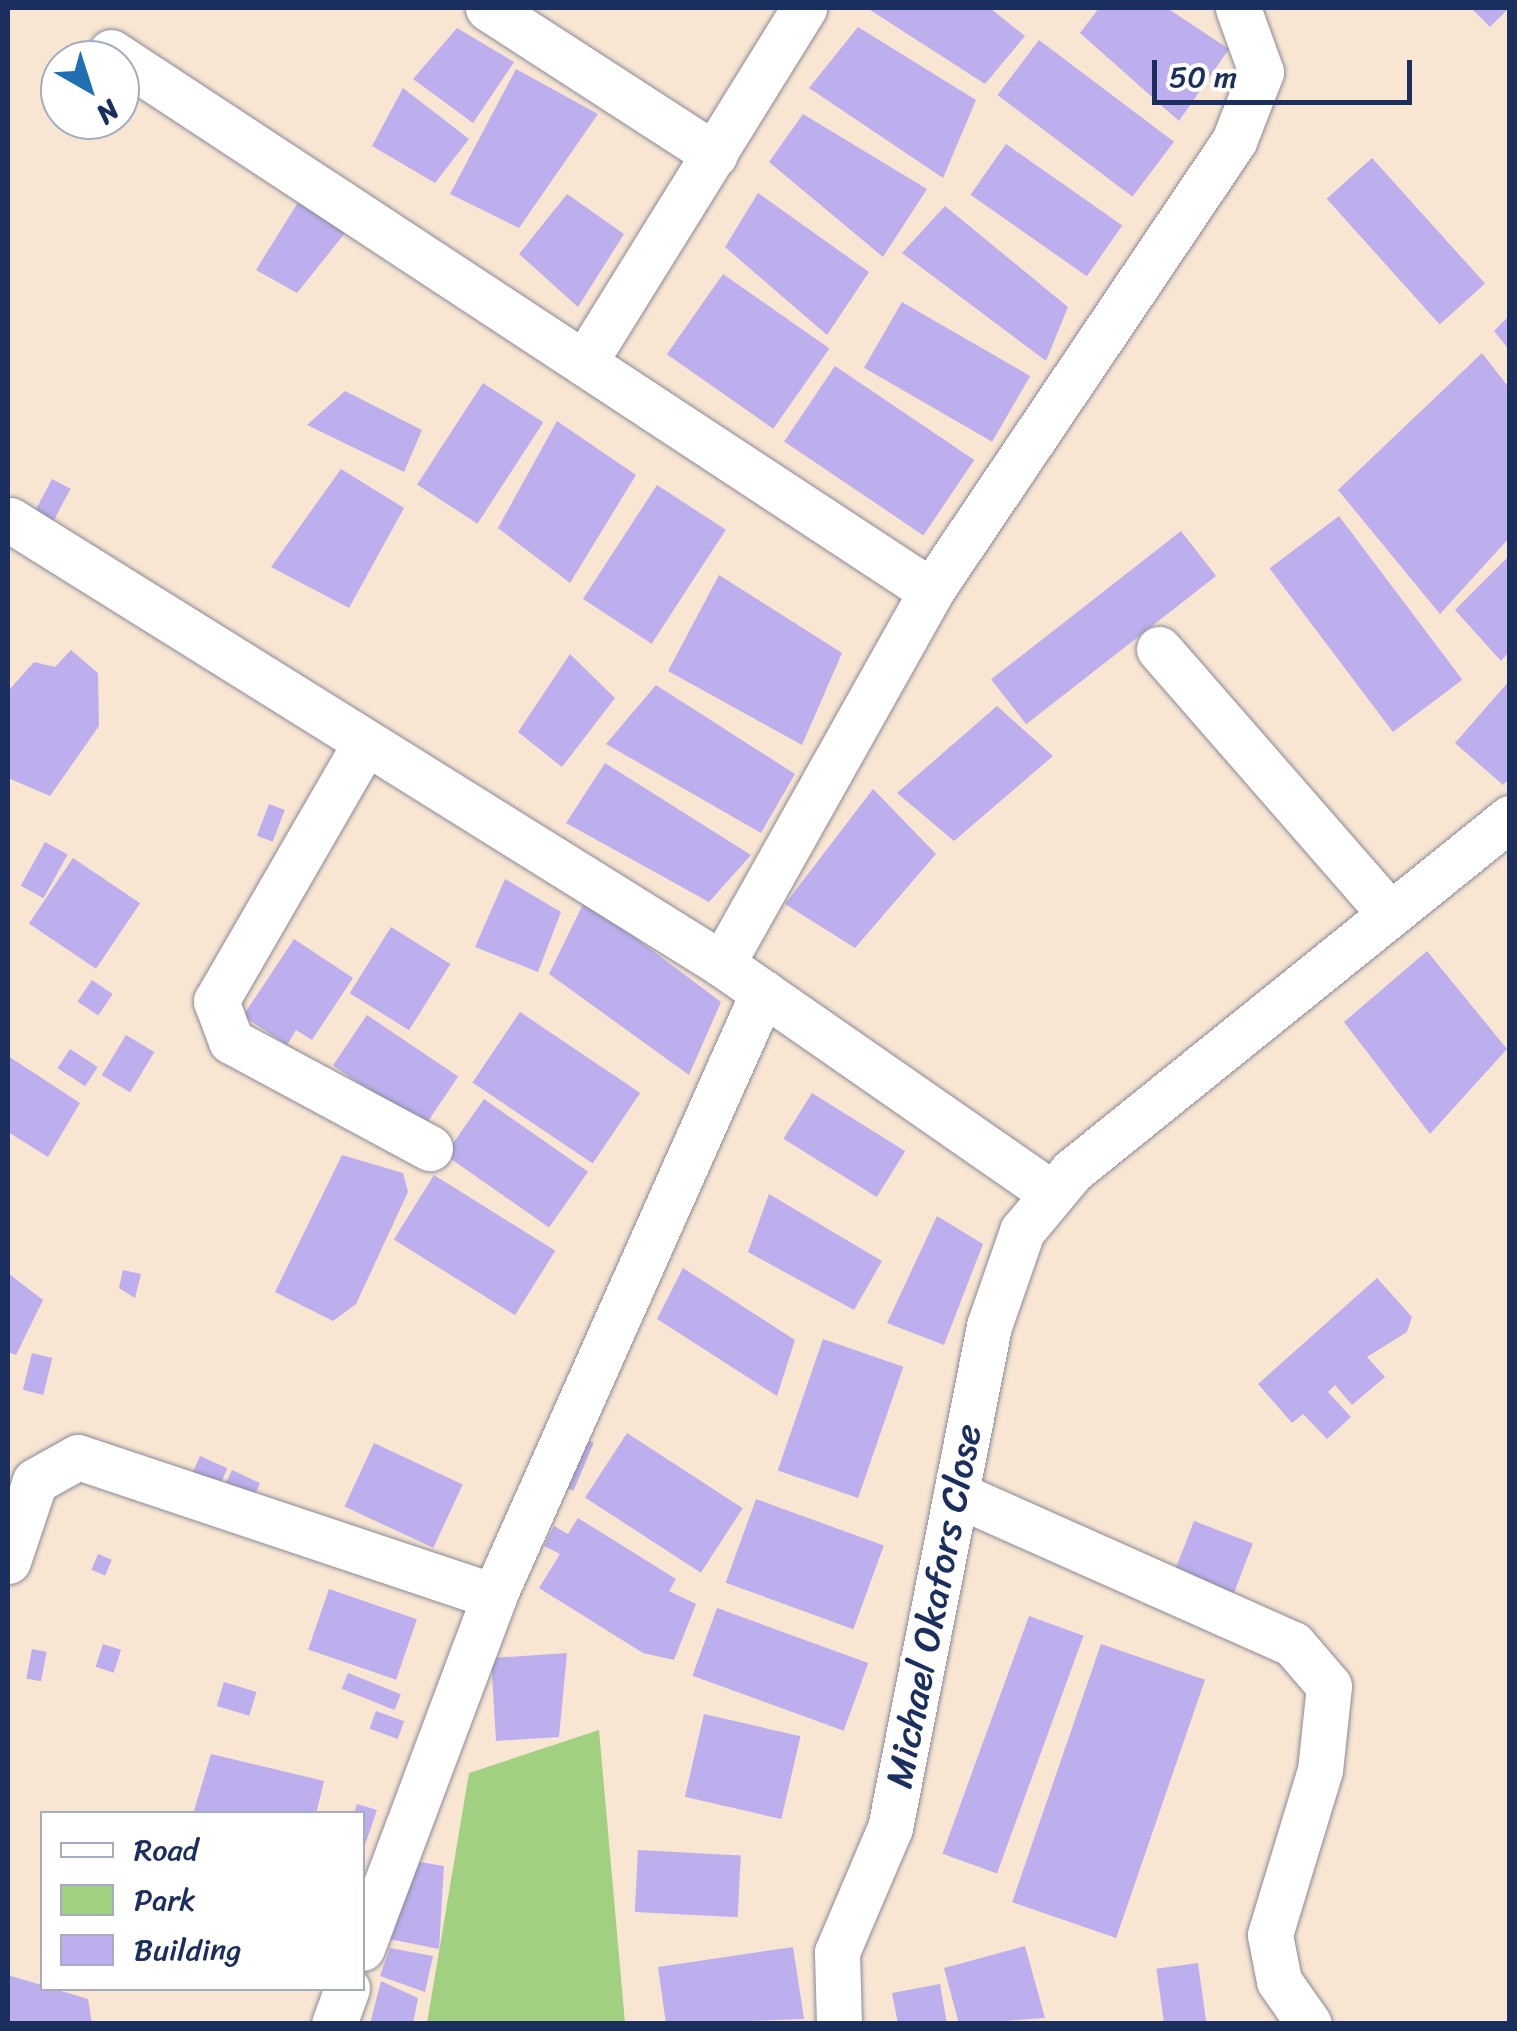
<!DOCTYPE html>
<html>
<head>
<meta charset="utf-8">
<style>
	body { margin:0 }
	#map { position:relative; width:1517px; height:2031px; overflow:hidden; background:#f8e6d2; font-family:Sriracha,sans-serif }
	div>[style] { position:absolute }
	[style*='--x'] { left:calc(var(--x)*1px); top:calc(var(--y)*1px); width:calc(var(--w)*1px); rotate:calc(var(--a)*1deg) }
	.green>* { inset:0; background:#a1d180 }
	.building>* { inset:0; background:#bdafee; transform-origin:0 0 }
	.roads { filter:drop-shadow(0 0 2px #8a8a98) drop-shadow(0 0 2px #8a8a98) }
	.minor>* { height:45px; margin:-22.5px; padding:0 22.5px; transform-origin:22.5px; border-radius:22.5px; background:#fff }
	span { translate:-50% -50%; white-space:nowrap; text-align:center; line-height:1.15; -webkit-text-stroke:10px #fff; paint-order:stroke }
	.street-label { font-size:38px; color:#1b2f5e }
	.frame { position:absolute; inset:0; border:10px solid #1b2f5e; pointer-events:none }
	.legend { position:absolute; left:40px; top:1811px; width:325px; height:180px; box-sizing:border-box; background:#fff; border:2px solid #a4acbf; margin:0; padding:12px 18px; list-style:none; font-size:30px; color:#1b2f5e }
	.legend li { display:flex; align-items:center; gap:20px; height:50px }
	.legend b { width:50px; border:2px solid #a4acbf }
	.north { position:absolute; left:40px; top:40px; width:100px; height:100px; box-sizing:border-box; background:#fff; border:2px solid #a4acbf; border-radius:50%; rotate:141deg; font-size:28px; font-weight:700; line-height:40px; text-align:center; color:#1b2f5e }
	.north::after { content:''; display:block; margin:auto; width:35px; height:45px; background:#1f6fb2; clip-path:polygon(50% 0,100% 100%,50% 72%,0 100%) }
	.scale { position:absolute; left:1152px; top:60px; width:260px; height:45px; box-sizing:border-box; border:5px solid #1b2f5e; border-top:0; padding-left:12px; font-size:30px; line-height:35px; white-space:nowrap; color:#1b2f5e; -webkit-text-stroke:8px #fff; paint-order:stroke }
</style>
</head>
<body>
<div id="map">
	<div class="green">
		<div style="clip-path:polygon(599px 1730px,625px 2023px,427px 2023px,469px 1773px)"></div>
	</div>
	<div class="building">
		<div style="clip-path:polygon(867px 8px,990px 8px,1025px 36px,985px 84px)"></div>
		<div style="clip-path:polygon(1099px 8px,1167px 8px,1229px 49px,1179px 121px,1080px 33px)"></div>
		<div style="clip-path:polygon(1471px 8px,1509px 8px,1490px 27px)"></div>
		<div style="clip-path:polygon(858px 27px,976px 100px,943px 178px,809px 88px)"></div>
		<div style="clip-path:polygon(457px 28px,514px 62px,473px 123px,413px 79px)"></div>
		<div style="left:1039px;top:40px;width:169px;height:69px;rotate:37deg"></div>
		<div style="clip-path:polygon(516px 69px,598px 114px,519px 228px,450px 194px)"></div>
		<div style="clip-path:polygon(403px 88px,469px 139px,435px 183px,372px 146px)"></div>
		<div style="clip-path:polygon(803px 114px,927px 189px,883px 257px,769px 162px)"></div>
		<div style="left:1006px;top:144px;width:142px;height:62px;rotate:35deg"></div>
		<div style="left:1372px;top:158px;width:169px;height:61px;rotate:48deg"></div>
		<div style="clip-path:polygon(758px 193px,869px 272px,827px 335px,725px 247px)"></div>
		<div style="clip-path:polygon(567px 194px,624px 234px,578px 307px,519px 254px)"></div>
		<div style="clip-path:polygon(300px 199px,349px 228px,297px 293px,256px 270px)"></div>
		<div style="clip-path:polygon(945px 206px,1068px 307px,1046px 361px,902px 253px)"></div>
		<div style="left:723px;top:274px;width:130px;height:98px;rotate:35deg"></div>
		<div style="left:902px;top:302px;width:148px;height:76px;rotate:30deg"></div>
		<div style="clip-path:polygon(1510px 315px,1510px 351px,1494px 331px)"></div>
		<div style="clip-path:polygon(1482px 353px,1510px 389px,1510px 537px,1440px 614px,1338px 490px)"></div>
		<div style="left:835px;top:366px;width:168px;height:91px;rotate:34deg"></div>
		<div style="left:483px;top:383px;width:72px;height:121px;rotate:33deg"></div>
		<div style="clip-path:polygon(345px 391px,422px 430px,404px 472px,307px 425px)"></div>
		<div style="clip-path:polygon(557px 421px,636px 475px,570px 583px,498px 528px)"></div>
		<div style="clip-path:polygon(341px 469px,404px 508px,349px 608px,271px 567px)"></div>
		<div style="left:52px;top:479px;width:21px;height:38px;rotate:28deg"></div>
		<div style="left:657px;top:485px;width:82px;height:136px;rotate:33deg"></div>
		<div style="left:1339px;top:516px;width:205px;height:87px;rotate:53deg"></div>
		<div style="left:1181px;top:531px;width:57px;height:241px;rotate:52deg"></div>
		<div style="clip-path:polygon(1510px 555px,1510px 651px,1501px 661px,1455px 610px)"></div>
		<div style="clip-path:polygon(719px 575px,842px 653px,802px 745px,668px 671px)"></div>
		<div style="clip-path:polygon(71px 650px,98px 673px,99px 726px,50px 796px,8px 778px,8px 691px,34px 662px,55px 667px)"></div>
		<div style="clip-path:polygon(570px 654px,615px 698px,562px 767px,518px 732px)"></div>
		<div style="clip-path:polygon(1510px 680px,1510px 778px,1503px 785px,1455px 743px)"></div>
		<div style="clip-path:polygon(656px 685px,795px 774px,761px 833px,606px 744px)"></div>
		<div style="clip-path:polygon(997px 706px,1053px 756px,954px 841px,897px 793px)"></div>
		<div style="clip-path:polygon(605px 763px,751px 855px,709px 902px,566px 823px)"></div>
		<div style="clip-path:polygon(873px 789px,936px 854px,855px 948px,785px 904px)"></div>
		<div style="left:269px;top:804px;width:17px;height:34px;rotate:21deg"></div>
		<div style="left:45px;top:842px;width:26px;height:50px;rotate:29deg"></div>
		<div style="left:73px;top:858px;width:81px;height:79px;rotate:34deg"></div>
		<div style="clip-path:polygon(505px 879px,561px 912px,538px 972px,475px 947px)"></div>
		<div style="clip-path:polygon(585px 900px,721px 1002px,689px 1075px,549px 974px)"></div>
		<div style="left:391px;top:927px;width:70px;height:78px;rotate:32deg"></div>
		<div style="clip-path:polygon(294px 939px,353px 978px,312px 1040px,296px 1030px,287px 1045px,243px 1016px)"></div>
		<div style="clip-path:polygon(1427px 951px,1507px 1049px,1430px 1134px,1344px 1022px)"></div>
		<div style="left:92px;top:980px;width:25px;height:26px;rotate:34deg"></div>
		<div style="left:520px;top:1012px;width:145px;height:85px;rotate:34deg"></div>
		<div style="left:367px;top:1015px;width:110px;height:61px;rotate:34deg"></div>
		<div style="left:126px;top:1035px;width:33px;height:47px;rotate:31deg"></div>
		<div style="left:70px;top:1049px;width:33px;height:23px;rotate:33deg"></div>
		<div style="clip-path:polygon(8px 1056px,80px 1103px,48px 1157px,8px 1132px)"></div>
		<div style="left:812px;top:1093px;width:110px;height:54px;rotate:32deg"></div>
		<div style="left:484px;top:1099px;width:127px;height:68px;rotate:35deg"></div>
		<div style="clip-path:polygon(342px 1155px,403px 1173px,408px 1192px,356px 1304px,333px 1321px,275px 1292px)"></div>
		<div style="left:434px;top:1175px;width:143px;height:76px;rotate:32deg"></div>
		<div style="clip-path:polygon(769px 1194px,882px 1261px,854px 1310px,748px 1252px)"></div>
		<div style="clip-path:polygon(937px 1216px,983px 1244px,944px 1345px,887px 1323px)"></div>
		<div style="clip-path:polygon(683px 1268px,795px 1340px,777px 1396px,657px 1319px)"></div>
		<div style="clip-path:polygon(123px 1270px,141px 1274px,135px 1298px,119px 1288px)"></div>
		<div style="clip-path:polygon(8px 1273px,43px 1300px,16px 1355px,8px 1352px)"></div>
		<div style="clip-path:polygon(1377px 1278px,1412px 1317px,1407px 1332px,1367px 1357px,1385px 1377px,1352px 1405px,1335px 1385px,1328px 1392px,1351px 1417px,1327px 1439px,1303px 1414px,1292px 1423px,1258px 1384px)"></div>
		<div style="left:823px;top:1339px;width:85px;height:139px;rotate:19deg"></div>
		<div style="left:32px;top:1353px;width:21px;height:38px;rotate:14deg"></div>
		<div style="left:627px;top:1433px;width:138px;height:77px;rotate:33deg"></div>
		<div style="left:580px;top:1437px;width:15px;height:52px;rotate:23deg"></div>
		<div style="left:374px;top:1443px;width:98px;height:70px;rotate:25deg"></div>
		<div style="left:200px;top:1456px;width:30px;height:20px;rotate:24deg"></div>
		<div style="left:232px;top:1470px;width:31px;height:21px;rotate:25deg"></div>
		<div style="left:756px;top:1499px;width:136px;height:89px;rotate:20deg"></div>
		<div style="clip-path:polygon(578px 1518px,676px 1579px,669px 1591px,696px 1604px,674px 1660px,643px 1653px,539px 1588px,560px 1554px,544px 1546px,554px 1526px,568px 1534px)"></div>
		<div style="left:1194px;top:1521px;width:63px;height:55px;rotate:21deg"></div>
		<div style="left:98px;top:1554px;width:15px;height:17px;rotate:23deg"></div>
		<div style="left:329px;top:1589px;width:93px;height:64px;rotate:19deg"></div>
		<div style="left:717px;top:1608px;width:161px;height:72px;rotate:20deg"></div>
		<div style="left:1029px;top:1616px;width:58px;height:253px;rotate:20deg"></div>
		<div style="left:103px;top:1644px;width:19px;height:24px;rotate:18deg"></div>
		<div style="left:1101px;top:1644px;width:110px;height:273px;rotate:19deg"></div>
		<div style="left:32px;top:1649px;width:15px;height:30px;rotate:11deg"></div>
		<div style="clip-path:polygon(567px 1653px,559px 1737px,496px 1741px,491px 1658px)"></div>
		<div style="left:348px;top:1673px;width:57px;height:17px;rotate:22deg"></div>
		<div style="left:224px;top:1682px;width:34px;height:25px;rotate:17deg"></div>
		<div style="left:376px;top:1711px;width:30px;height:19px;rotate:20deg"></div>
		<div style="left:704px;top:1714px;width:99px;height:85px;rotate:13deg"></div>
		<div style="clip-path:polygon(211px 1754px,324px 1781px,316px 1814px,193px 1814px)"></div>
		<div style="clip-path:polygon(357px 1804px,377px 1810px,363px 1851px,362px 1814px,354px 1814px)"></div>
		<div style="left:638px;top:1850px;width:103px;height:62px;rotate:3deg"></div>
		<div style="clip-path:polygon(408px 1860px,444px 1866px,439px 1949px,389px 1939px)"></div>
		<div style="clip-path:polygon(1025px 1946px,1045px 2018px,959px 2024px,944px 1968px)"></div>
		<div style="clip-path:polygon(793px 1947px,804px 2019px,666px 2024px,658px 1967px)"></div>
		<div style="clip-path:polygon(390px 1948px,433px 1956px,425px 1992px,380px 1976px)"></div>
		<div style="left:1198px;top:1963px;width:62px;height:42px;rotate:82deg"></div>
		<div style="clip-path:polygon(8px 1975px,88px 1999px,92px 2024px,8px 2024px)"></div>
		<div style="clip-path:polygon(381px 1981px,418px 1998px,413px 2024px,370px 2024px)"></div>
		<div style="clip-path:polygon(940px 1984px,947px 2024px,898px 2024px,892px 1993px)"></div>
	</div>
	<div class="roads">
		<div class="minor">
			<div style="--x:488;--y:8;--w:270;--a:32.9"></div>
			<div style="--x:111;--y:52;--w:981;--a:33.32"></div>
			<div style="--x:584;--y:363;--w:418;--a:-58.2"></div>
			<div style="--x:10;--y:520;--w:839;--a:31.95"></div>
			<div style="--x:722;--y:964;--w:398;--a:34.8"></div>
			<div style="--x:1159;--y:649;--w:345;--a:48.9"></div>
			<div style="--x:364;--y:745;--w:296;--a:120"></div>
			<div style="--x:216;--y:1001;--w:43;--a:69.4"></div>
			<div style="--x:231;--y:1041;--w:226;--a:28.3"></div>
			<div style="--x:722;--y:964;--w:428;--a:-60.7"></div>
			<div style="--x:931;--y:591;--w:543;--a:-56.05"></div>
			<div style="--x:1234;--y:141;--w:74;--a:-68.6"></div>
			<div style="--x:1261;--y:72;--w:68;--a:-109.8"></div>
			<div style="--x:956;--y:1494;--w:369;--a:24"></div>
			<div style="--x:1293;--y:1644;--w:55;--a:49.4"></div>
			<div style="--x:1329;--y:1686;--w:84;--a:96.1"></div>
			<div style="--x:1320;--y:1770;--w:172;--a:106.9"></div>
			<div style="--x:1270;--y:1935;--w:47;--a:78.9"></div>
			<div style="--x:1279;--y:1981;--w:52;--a:55.1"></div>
			<div style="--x:8;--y:1561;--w:84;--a:-71.4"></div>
			<div style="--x:35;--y:1481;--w:49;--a:-29.2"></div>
			<div style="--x:78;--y:1457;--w:439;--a:18.5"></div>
			<div style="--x:362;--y:1948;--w:376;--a:-69.4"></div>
			<div style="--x:494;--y:1596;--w:661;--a:-65.99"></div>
			<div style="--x:334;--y:2024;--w:38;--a:-70"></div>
			<div style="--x:839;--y:2024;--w:72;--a:-91.6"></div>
			<div style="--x:837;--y:1952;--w:135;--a:-66.9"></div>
			<div style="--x:890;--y:1828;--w:512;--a:-78.84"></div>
			<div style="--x:989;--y:1326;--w:101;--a:-70.8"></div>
			<div style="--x:1022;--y:1231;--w:78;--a:-50.2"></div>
			<div style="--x:1072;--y:1171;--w:563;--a:-38.87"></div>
		</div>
	</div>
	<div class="street-label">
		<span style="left:934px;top:1606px;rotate:-79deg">Michael Okafors Close</span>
	</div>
	<div class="frame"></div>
	<ul class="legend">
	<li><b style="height:12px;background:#fff"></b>Road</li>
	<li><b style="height:28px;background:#a1d180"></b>Park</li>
	<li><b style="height:28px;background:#bdafee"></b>Building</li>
	</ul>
	<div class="north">N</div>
	<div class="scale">50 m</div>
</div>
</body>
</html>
